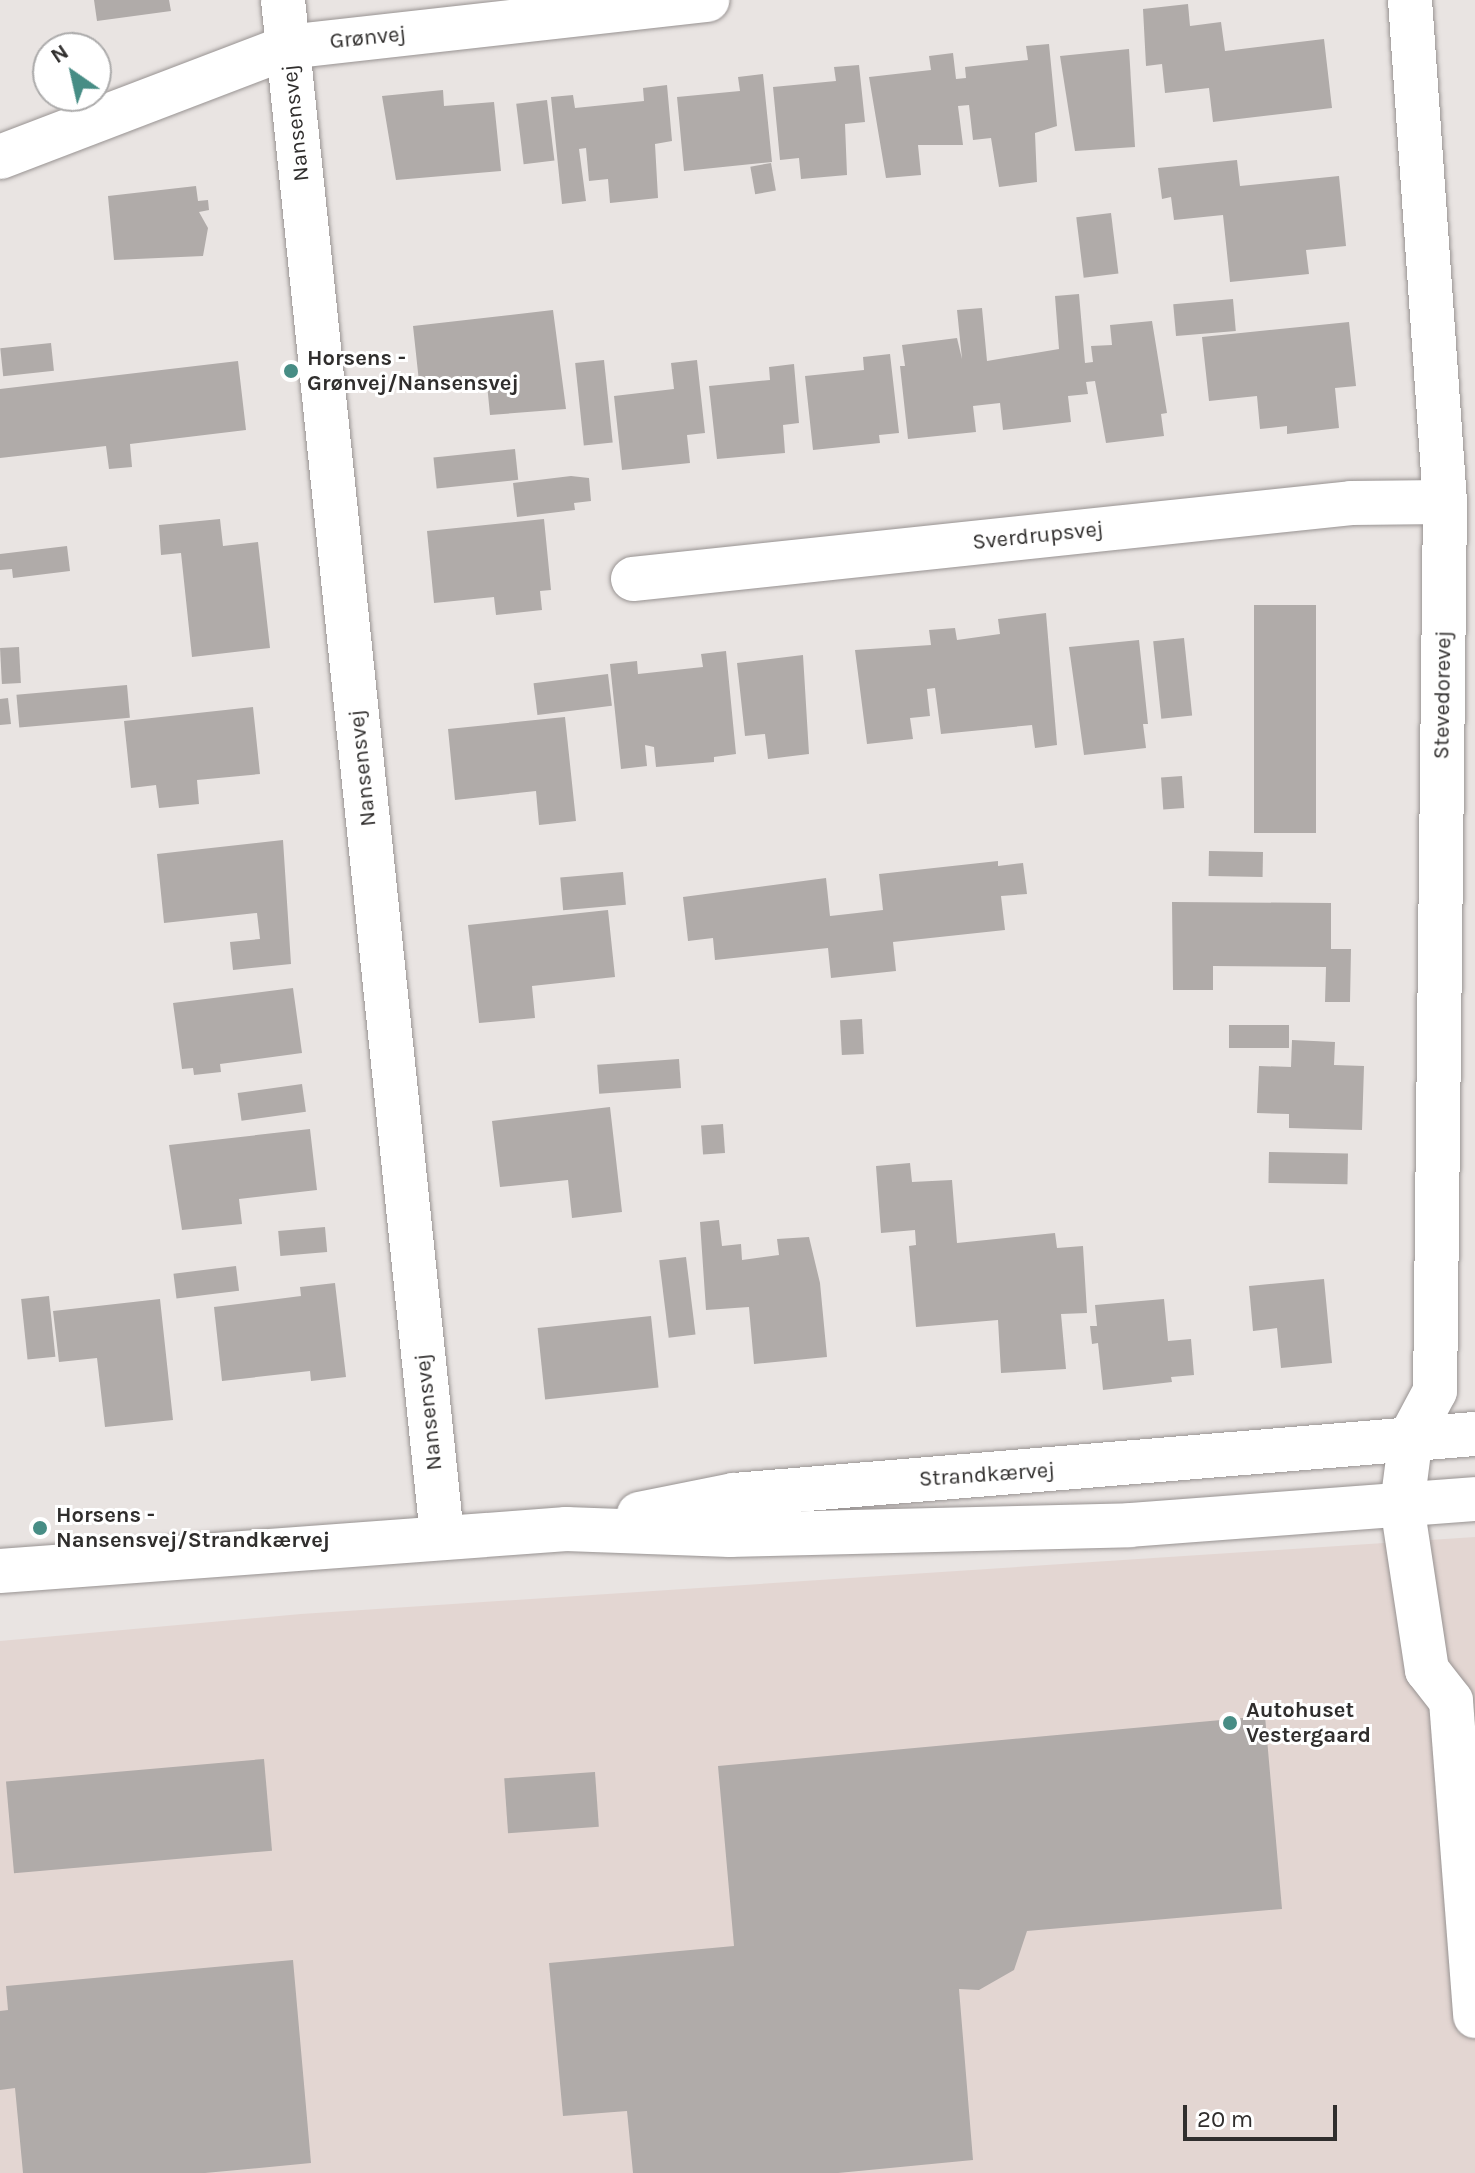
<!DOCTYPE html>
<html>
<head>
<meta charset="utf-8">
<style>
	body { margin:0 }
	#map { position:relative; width:1475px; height:2173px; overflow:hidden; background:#e9e4e2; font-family:Karla,sans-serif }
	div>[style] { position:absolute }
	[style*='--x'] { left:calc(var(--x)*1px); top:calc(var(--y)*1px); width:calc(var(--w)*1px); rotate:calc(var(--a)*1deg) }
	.built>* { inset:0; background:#e3d6d2 }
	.building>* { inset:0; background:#b0aba9; transform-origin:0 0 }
	.roads { filter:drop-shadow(0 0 2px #989392) drop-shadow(0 0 2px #989392) }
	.street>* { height:44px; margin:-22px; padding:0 22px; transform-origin:22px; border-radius:22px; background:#fff }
	.secondary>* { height:44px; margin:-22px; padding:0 22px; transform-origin:22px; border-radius:22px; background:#fff }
	.dots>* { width:22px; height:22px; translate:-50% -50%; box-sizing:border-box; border:4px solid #fff; border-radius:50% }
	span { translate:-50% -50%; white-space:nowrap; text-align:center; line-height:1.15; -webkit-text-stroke:6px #fff; paint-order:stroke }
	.street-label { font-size:22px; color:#302e2d }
	.poi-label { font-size:22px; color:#302e2d; font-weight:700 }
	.left { translate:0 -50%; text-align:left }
	.north { position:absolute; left:32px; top:32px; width:80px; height:80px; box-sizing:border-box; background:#fff; border:2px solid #acabab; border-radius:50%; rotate:326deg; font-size:22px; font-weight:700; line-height:32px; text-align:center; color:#302e2d }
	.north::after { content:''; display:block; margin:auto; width:28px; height:36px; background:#478d85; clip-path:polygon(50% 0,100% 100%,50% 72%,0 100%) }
	.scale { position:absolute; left:1183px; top:2105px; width:154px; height:36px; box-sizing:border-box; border:4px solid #302e2d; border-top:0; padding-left:10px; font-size:24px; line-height:28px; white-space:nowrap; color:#302e2d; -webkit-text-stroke:6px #fff; paint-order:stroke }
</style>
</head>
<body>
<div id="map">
	<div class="built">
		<div style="clip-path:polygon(1475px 1537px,1475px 2173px,0 2173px,0 1641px,301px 1614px)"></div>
	</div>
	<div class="building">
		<div style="clip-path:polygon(94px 0,169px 0,171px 11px,97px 21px)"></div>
		<div style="clip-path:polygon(1188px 4px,1190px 26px,1221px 22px,1225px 51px,1324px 39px,1332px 108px,1213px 122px,1209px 88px,1165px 93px,1162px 64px,1146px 66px,1143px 9px)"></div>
		<div style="clip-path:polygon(1049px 44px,1057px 126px,1035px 133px,1037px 182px,999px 187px,991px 138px,973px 140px,969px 105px,958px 106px,963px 145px,918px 145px,921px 175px,886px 178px,869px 77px,931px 70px,929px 56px,953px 53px,956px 79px,966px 78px,965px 67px,1028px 60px,1026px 46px)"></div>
		<div style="clip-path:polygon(1129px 49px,1135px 147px,1075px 151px,1060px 56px)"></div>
		<div style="clip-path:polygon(859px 65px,865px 122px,845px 124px,847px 175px,801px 179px,799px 158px,780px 160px,773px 87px,836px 81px,834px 67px)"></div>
		<div style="clip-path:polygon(763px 74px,772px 162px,684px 171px,677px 97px,740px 91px,738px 77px)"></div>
		<div style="clip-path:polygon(667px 85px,672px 141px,655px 144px,658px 198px,610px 203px,608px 179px,589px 181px,586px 148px,579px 149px,586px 201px,562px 204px,551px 97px,573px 95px,575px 108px,644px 101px,643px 88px)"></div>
		<div style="clip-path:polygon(443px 90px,444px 106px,494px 102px,501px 171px,396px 180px,382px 96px)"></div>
		<div style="left:547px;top:100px;width:61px;height:31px;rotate:83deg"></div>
		<div style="clip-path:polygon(1237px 160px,1240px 186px,1339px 176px,1346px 246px,1306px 250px,1309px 274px,1230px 282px,1223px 215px,1174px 220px,1171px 197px,1162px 199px,1158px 168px)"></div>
		<div style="left:771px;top:163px;width:28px;height:21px;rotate:80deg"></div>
		<div style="clip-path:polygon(196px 186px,198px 201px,208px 200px,209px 210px,199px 212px,208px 228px,203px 256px,114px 260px,108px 196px)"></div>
		<div style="left:1111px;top:213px;width:61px;height:35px;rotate:83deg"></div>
		<div style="clip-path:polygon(1079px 294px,1085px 363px,1093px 362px,1091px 346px,1112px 345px,1110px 325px,1152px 321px,1167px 413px,1161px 414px,1164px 436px,1106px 443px,1095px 381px,1086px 382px,1088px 394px,1068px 396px,1071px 422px,1003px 430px,1000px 403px,973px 406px,976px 432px,908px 439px,900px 366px,905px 366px,902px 345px,957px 338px,962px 359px,957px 310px,982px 308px,987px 361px,1059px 349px,1055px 296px)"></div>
		<div style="left:1233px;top:299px;width:32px;height:60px;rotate:85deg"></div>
		<div style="clip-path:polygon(553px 310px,566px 409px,490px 415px,487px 384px,420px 391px,413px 326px)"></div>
		<div style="clip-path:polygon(1349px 322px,1356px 386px,1335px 388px,1339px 428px,1287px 434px,1287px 426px,1260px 429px,1257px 396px,1209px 401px,1202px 337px)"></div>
		<div style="left:51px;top:343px;width:28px;height:51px;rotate:84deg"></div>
		<div style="clip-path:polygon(890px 354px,899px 433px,879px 435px,880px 443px,813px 450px,805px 376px,864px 370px,863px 357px)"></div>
		<div style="left:604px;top:360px;width:83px;height:29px;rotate:84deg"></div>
		<div style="clip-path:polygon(697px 360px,705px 433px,687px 435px,690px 463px,622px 470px,614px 396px,674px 389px,671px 363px)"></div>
		<div style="clip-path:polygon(238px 361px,246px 430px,130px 444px,132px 467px,109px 469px,106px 446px,0 458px,0 389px)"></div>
		<div style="clip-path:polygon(794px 364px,799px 423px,783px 425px,785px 453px,717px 459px,709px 386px,770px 380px,769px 367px)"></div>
		<div style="left:515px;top:449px;width:31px;height:82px;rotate:84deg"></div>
		<div style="clip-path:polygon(571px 476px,589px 478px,591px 501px,574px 503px,575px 510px,517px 517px,513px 483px)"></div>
		<div style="clip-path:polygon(220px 519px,223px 546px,258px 542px,270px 648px,192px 657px,181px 553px,161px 555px,159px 525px)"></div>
		<div style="clip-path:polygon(544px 519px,551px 590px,540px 591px,542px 610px,496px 615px,494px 597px,434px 603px,427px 531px)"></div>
		<div style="clip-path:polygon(67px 546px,70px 571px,13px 578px,12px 569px,0 570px,0 554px)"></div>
		<div style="left:1254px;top:605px;width:62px;height:228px"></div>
		<div style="clip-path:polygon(1046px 613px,1057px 745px,1035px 748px,1032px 725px,941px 734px,935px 688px,927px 689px,930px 716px,910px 718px,913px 739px,867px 744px,855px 650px,931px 645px,929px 630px,955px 628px,957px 640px,1000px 634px,998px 619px)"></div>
		<div style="left:1184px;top:638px;width:78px;height:31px;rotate:84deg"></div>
		<div style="clip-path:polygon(1139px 640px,1148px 724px,1143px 724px,1146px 748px,1084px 755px,1069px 647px)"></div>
		<div style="left:19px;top:647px;width:36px;height:19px;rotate:87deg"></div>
		<div style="clip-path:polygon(726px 651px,736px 754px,714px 757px,714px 762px,656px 767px,654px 747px,645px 745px,647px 766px,621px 769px,610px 664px,637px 661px,638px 674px,703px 667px,701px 654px)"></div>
		<div style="clip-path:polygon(803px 655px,809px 754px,768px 759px,765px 734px,745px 736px,737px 663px)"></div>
		<div style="left:608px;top:674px;width:32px;height:75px;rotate:83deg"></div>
		<div style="left:127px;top:685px;width:33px;height:111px;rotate:85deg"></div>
		<div style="clip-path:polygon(8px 698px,11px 724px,0 725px,0 699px)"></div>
		<div style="clip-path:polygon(253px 707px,260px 774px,197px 780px,199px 804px,159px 808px,156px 785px,131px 788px,124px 721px)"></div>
		<div style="clip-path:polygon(565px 717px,576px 821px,539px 825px,536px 791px,455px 800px,448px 729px)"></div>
		<div style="left:1182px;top:776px;width:32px;height:21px;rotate:86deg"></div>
		<div style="clip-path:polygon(283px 840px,291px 964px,233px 970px,230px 942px,260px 939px,257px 913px,164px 923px,157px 854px)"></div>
		<div style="left:1209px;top:851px;width:54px;height:25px;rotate:1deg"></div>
		<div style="clip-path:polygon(998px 861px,998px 866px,1023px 863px,1027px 894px,1001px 896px,1005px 930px,893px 942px,896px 971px,831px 978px,828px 948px,715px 960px,713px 938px,688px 941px,683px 897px,826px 878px,830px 916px,857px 913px,883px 910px,879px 874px)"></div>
		<div style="left:623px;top:872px;width:33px;height:63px;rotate:85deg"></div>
		<div style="clip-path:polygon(1172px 902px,1331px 903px,1331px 949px,1351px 949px,1350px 1002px,1325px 1002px,1326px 967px,1213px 966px,1213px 990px,1173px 990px)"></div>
		<div style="clip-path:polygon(608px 910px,615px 977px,532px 986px,535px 1018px,479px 1023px,468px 925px)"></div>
		<div style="clip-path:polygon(293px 988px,302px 1053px,220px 1064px,221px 1072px,194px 1075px,193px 1068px,182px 1069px,173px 1003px)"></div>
		<div style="left:862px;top:1019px;width:35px;height:22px;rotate:87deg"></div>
		<div style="left:1229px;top:1025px;width:60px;height:23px"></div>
		<div style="clip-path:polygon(1292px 1040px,1335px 1042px,1334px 1065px,1364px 1066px,1362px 1130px,1289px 1128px,1289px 1114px,1257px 1113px,1259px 1066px,1291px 1067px)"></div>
		<div style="left:679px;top:1059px;width:29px;height:82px;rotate:86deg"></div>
		<div style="left:302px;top:1084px;width:28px;height:65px;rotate:82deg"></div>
		<div style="clip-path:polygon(610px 1107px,622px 1212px,572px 1218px,568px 1180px,500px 1187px,492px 1121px)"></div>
		<div style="left:723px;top:1124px;width:29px;height:22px;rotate:86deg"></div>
		<div style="clip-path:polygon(310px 1129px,317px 1190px,239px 1199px,242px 1224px,182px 1230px,169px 1145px)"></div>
		<div style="left:1269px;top:1152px;width:79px;height:31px;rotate:1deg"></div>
		<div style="clip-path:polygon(910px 1163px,912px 1182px,952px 1180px,957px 1243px,1055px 1233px,1057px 1248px,1083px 1246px,1087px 1313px,1061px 1314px,1066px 1369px,1001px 1373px,998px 1320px,916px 1327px,909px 1246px,916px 1245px,915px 1230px,881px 1233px,876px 1166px)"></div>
		<div style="clip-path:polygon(719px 1220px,722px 1246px,741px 1244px,742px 1260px,779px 1255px,777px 1239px,809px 1237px,820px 1283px,827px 1357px,754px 1364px,749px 1307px,706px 1310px,700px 1222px)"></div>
		<div style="left:325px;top:1227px;width:25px;height:47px;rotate:85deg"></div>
		<div style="left:686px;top:1257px;width:78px;height:27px;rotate:83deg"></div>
		<div style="left:236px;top:1266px;width:25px;height:63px;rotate:83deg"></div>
		<div style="clip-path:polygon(1324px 1279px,1332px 1363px,1281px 1368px,1277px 1328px,1253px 1331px,1249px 1286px)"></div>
		<div style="clip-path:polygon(335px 1283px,346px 1377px,311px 1381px,310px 1371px,222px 1381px,214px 1307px,301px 1296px,300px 1287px)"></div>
		<div style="left:49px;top:1296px;width:61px;height:28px;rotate:84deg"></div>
		<div style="clip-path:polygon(160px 1299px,173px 1420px,105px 1427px,97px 1358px,59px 1362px,53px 1311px)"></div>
		<div style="clip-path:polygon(1164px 1299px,1168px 1341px,1191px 1339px,1194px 1375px,1171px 1377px,1172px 1382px,1103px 1390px,1098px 1343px,1092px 1344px,1090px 1326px,1097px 1326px,1095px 1305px)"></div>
		<div style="left:651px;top:1316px;width:72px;height:114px;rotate:84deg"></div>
		<div style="clip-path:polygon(1265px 1716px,1282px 1909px,1027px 1931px,1014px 1970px,979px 1990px,959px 1989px,973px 2160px,838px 2173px,633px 2173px,627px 2111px,563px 2116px,549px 1963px,734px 1946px,718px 1766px)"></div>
		<div style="left:264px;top:1759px;width:92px;height:259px;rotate:85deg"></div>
		<div style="left:595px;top:1772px;width:55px;height:91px;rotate:86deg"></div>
		<div style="clip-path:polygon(293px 1960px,311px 2163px,205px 2173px,23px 2173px,15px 2088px,0 2090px,0 2011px,8px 2010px,6px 1986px)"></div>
	</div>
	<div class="roads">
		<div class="street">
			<div style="--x:283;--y:0;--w:1544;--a:84.09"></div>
			<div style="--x:1410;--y:0;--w:503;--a:86.01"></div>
			<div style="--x:1445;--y:502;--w:889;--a:90.64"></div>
			<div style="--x:1435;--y:1391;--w:51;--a:118.1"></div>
			<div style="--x:1411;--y:1436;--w:70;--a:97.4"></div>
			<div style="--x:1402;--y:1505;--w:167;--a:81.4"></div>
			<div style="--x:1427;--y:1670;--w:39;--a:52"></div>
			<div style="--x:1451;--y:1701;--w:316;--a:85.6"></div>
			<div style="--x:0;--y:157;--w:308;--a:-20.9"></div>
			<div style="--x:288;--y:47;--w:422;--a:-6.4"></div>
			<div style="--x:633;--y:579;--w:722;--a:-6.04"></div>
			<div style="--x:1351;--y:503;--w:94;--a:-0.6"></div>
		</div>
		<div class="secondary">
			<div style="--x:639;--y:1514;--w:97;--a:-11.3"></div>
			<div style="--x:734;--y:1495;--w:744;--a:-4.71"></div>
			<div style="--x:0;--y:1571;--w:568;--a:-4.24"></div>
			<div style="--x:566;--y:1529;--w:164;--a:2.1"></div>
			<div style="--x:730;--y:1535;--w:400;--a:-1.4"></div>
			<div style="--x:1130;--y:1525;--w:346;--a:-4.3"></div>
		</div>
	</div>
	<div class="dots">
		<div style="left:291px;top:371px;background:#478d85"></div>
		<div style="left:40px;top:1528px;background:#478d85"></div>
		<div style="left:1230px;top:1723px;background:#478d85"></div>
	</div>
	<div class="street-label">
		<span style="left:368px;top:38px;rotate:-6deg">Grønvej</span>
		<span style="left:296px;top:123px;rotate:-96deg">Nansensvej</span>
		<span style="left:1038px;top:536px;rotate:-6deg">Sverdrupsvej</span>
		<span style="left:1443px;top:695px;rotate:-89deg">Stevedorevej</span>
		<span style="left:363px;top:768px;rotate:-96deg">Nansensvej</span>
		<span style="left:429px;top:1412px;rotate:-96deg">Nansensvej</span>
		<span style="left:987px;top:1475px;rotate:-4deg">Strandkærvej</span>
	</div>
	<div class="poi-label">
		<span class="left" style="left:307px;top:371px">Horsens -<br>Grønvej/Nansensvej</span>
		<span class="left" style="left:56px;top:1528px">Horsens -<br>Nansensvej/Strandkærvej</span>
		<span class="left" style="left:1246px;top:1723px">Autohuset<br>Vestergaard</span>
	</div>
	<div class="north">N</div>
	<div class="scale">20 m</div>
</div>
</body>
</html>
